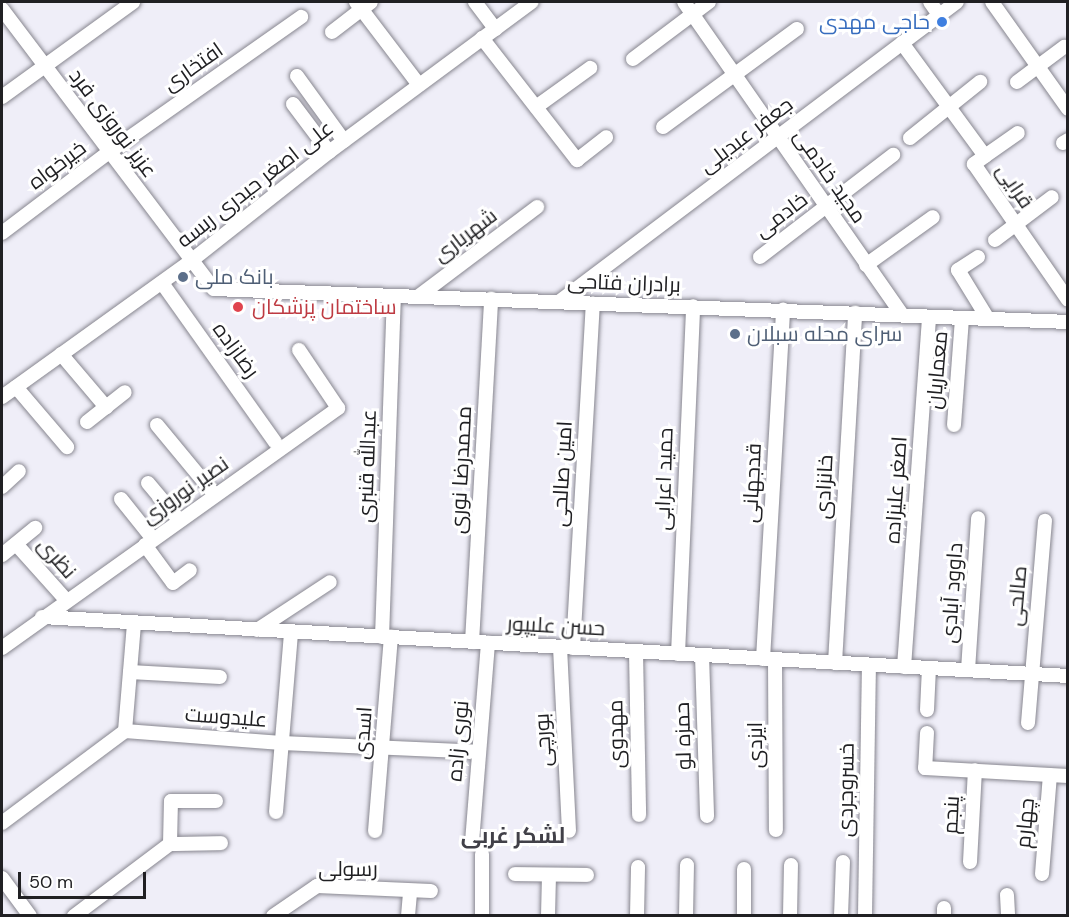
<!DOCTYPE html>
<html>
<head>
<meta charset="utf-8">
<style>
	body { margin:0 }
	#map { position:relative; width:1069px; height:917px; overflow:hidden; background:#efeef8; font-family:"DM Sans",Cairo,sans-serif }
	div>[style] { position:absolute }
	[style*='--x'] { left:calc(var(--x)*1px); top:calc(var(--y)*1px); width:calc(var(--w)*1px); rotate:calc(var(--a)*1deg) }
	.roads { filter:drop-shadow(0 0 2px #87868f) drop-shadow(0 0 2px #87868f) }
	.street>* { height:14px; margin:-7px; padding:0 7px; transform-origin:7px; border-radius:7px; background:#fff }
	.dots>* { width:16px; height:16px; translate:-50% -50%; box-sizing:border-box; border:3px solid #fff; border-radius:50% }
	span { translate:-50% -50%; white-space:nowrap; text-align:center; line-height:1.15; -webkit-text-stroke:6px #fff; paint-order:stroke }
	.shop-label { font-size:21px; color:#366cbe }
	.right { translate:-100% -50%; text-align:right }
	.street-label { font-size:21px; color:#202023 }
	.service-label { font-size:21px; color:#4e5e75 }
	.left { translate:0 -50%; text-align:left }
	.health-label { font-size:21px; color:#be3a42 }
	.neighbourhood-label { font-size:22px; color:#414048; font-weight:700 }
	.frame { position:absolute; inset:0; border:3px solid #202023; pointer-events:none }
	.scale { position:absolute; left:18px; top:872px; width:128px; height:27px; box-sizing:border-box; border:3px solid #202023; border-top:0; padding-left:8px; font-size:18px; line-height:21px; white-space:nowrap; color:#202023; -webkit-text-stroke:4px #fff; paint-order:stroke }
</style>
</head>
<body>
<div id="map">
	<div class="roads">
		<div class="street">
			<div style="--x:356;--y:2;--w:104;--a:52.8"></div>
			<div style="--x:475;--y:2;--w:34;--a:53"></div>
			<div style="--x:684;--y:2;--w:381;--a:55.1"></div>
			<div style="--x:930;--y:2;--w:16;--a:55"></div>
			<div style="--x:992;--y:2;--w:131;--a:54.6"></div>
			<div style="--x:2;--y:9;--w:351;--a:52.9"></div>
			<div style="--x:214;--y:289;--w:855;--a:2.21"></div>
			<div style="--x:332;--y:32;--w:49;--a:-37.6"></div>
			<div style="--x:482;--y:38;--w:155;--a:52.1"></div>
			<div style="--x:577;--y:160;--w:37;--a:-38"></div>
			<div style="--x:902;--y:43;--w:140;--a:53.7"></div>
			<div style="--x:985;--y:156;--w:14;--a:144"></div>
			<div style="--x:974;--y:164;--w:165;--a:55.3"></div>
			<div style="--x:633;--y:59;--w:95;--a:-36.9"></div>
			<div style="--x:297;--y:76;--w:80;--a:54.1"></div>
			<div style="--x:1017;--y:82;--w:59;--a:-36.7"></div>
			<div style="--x:2;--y:97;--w:162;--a:-35.9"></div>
			<div style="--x:293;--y:104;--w:60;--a:53.1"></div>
			<div style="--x:536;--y:107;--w:67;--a:-35.8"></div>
			<div style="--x:663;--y:127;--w:166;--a:-36.2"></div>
			<div style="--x:910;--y:138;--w:90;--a:-38.7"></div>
			<div style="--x:1063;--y:143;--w:6;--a:-31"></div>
			<div style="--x:985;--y:156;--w:40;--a:-34.9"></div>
			<div style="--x:2;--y:233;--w:134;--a:-37.1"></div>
			<div style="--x:109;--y:152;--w:235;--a:-35.1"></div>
			<div style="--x:995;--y:240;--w:71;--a:-37"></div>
			<div style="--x:760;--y:257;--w:168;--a:-37.5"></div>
			<div style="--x:978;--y:257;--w:24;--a:147"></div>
			<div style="--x:958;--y:270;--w:57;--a:58.5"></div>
			<div style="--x:866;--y:265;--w:82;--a:-35.6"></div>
			<div style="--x:162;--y:283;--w:195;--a:54.6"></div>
			<div style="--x:419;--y:296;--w:148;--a:-37"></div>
			<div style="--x:560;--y:301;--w:497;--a:-37"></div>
			<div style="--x:61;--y:354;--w:70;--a:49.7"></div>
			<div style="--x:16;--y:387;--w:79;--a:49.6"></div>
			<div style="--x:2;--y:397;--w:233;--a:-35.7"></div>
			<div style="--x:191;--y:261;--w:176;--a:-38.3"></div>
			<div style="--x:329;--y:152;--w:252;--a:-36.5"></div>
			<div style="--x:87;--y:422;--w:48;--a:-38.3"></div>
			<div style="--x:157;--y:425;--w:91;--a:50.4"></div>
			<div style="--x:954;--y:425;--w:107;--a:-85.7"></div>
			<div style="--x:148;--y:483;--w:48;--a:50"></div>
			<div style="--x:2;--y:487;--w:23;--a:-43"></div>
			<div style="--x:121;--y:499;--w:51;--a:51.3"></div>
			<div style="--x:16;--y:544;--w:75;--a:48.2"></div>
			<div style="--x:145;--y:545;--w:47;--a:53.6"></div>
			<div style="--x:173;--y:583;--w:21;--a:-37"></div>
			<div style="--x:2;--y:555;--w:43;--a:-39.3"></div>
			<div style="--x:42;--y:617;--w:1028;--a:3.29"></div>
			<div style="--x:257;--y:630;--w:87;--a:-33.3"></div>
			<div style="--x:382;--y:637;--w:341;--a:-88"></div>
			<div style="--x:472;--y:642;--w:344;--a:-86.8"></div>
			<div style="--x:560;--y:647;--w:184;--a:87.2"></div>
			<div style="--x:2;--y:648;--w:413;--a:-35.5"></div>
			<div style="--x:338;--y:408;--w:70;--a:-123.9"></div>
			<div style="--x:573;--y:648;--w:345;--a:-86.7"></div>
			<div style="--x:636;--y:652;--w:163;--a:88.9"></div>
			<div style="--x:678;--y:654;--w:348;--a:-87.5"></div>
			<div style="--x:702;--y:655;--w:161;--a:88.2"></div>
			<div style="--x:763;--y:659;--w:350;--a:-86.7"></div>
			<div style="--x:775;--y:659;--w:171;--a:89.7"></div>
			<div style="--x:835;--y:663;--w:351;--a:-86.7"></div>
			<div style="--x:904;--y:667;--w:351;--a:-85.9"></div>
			<div style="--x:968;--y:670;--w:152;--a:-86.2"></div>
			<div style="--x:130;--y:672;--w:90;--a:3.2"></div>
			<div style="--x:927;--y:710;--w:42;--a:-87.3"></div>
			<div style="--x:1028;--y:723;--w:203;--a:-85.2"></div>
			<div style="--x:125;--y:731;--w:108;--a:-85.2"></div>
			<div style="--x:927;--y:733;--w:35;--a:93"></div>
			<div style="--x:925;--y:768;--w:143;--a:3.2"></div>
			<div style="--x:276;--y:812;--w:181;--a:-85.2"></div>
			<div style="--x:2;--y:823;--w:154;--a:-36.8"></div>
			<div style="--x:125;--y:731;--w:157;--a:4.4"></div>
			<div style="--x:282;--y:743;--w:195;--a:2.6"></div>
			<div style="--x:375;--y:831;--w:195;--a:-85.3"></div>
			<div style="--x:472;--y:842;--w:200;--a:-85.4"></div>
			<div style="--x:170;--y:844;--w:51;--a:-1.1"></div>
			<div style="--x:970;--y:862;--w:92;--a:-86.9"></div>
			<div style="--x:515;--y:874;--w:72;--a:0.8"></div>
			<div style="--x:1042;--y:874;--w:99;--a:-85.4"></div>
			<div style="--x:2;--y:878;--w:47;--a:53.6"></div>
			<div style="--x:1007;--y:895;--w:21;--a:87"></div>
			<div style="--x:944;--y:908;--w:8;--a:90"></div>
			<div style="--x:74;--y:916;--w:120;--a:-36.9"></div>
			<div style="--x:170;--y:844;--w:43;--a:-88.7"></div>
			<div style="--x:171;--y:801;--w:45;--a:0"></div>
			<div style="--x:273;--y:916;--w:53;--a:-34.3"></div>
			<div style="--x:317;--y:886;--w:114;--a:2.5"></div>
			<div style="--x:408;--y:916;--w:25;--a:-85"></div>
			<div style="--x:482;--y:916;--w:62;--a:-90"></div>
			<div style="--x:548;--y:916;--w:41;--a:-88.6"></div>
			<div style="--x:637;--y:916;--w:49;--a:-88.8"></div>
			<div style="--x:686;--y:916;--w:51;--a:-88.9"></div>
			<div style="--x:744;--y:916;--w:47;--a:-90"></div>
			<div style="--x:790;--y:916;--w:51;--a:-88.9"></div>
			<div style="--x:841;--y:916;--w:54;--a:-87.9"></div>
			<div style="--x:865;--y:916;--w:251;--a:-89.1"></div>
		</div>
	</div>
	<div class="dots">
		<div style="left:942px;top:22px;background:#3f7fe0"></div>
		<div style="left:183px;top:277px;background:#5c6f8a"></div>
		<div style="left:238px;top:307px;background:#e0444e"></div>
		<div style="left:735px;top:334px;background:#5c6f8a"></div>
	</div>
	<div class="shop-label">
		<span class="right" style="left:930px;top:22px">حاجی مهدی</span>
	</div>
	<div class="street-label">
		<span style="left:193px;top:67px;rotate:-35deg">افتخاری</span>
		<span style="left:113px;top:123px;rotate:53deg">عزیز نوروزی فرد</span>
		<span style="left:746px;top:135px;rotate:-37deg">جعفر عبدیلی</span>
		<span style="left:57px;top:165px;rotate:-37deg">خیرخواه</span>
		<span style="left:830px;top:176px;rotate:55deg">مجید خادمی</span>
		<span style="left:255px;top:184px;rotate:-38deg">علی اصغر حیدری ریسه</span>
		<span style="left:1015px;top:186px;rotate:56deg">قرایی</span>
		<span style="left:781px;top:215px;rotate:-37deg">خادمی</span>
		<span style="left:465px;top:235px;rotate:-37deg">شهریاری</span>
		<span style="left:624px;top:283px;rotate:2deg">برادران فتاحی</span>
		<span style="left:236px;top:350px;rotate:54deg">رضازاده</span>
		<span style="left:937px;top:370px;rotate:-85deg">معماریان</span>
		<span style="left:367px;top:466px;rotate:-88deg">عبدالله قنبری</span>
		<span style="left:461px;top:470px;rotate:-87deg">محمدرضا نوری</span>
		<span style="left:562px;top:474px;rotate:-87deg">امین صالحی</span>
		<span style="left:664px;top:479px;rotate:-88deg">حمید اعرابی</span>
		<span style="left:752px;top:483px;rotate:-87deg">قدجهانی</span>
		<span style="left:824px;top:487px;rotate:-87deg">خانزادی</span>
		<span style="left:185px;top:490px;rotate:-35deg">نصیر نوروزی</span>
		<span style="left:896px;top:490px;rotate:-86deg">اصغر علیزاده</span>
		<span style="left:57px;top:558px;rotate:49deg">نظری</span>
		<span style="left:952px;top:593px;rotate:-86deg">داوود آبادی</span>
		<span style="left:1017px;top:596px;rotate:-85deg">صالحی</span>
		<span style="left:556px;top:626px;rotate:3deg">حسن علیپور</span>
		<span style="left:226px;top:717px;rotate:4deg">علیدوست</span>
		<span style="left:363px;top:733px;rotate:-86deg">اسدی</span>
		<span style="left:616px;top:734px;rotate:-91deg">مهدوی</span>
		<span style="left:683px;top:736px;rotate:-92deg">حمزه لو</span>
		<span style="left:543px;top:740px;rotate:-93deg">بورچی</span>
		<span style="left:458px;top:741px;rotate:-85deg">نوری زاده</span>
		<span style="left:755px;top:745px;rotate:-90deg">ایزدی</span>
		<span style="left:846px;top:790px;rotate:-89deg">خسروجردی</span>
		<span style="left:951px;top:815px;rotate:-87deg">پنجم</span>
		<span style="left:1025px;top:823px;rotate:-85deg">چهارم</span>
		<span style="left:348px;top:869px">رسولی</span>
	</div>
	<div class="service-label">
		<span class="left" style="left:195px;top:277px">بانک ملی</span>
		<span class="left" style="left:747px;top:334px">سرای محله سبلان</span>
	</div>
	<div class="health-label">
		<span class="left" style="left:252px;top:307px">ساختمان پزشکان</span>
	</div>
	<div class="neighbourhood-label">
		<span style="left:513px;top:836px">لشکر غربی</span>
	</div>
	<div class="frame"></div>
	<div class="scale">50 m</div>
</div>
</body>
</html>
